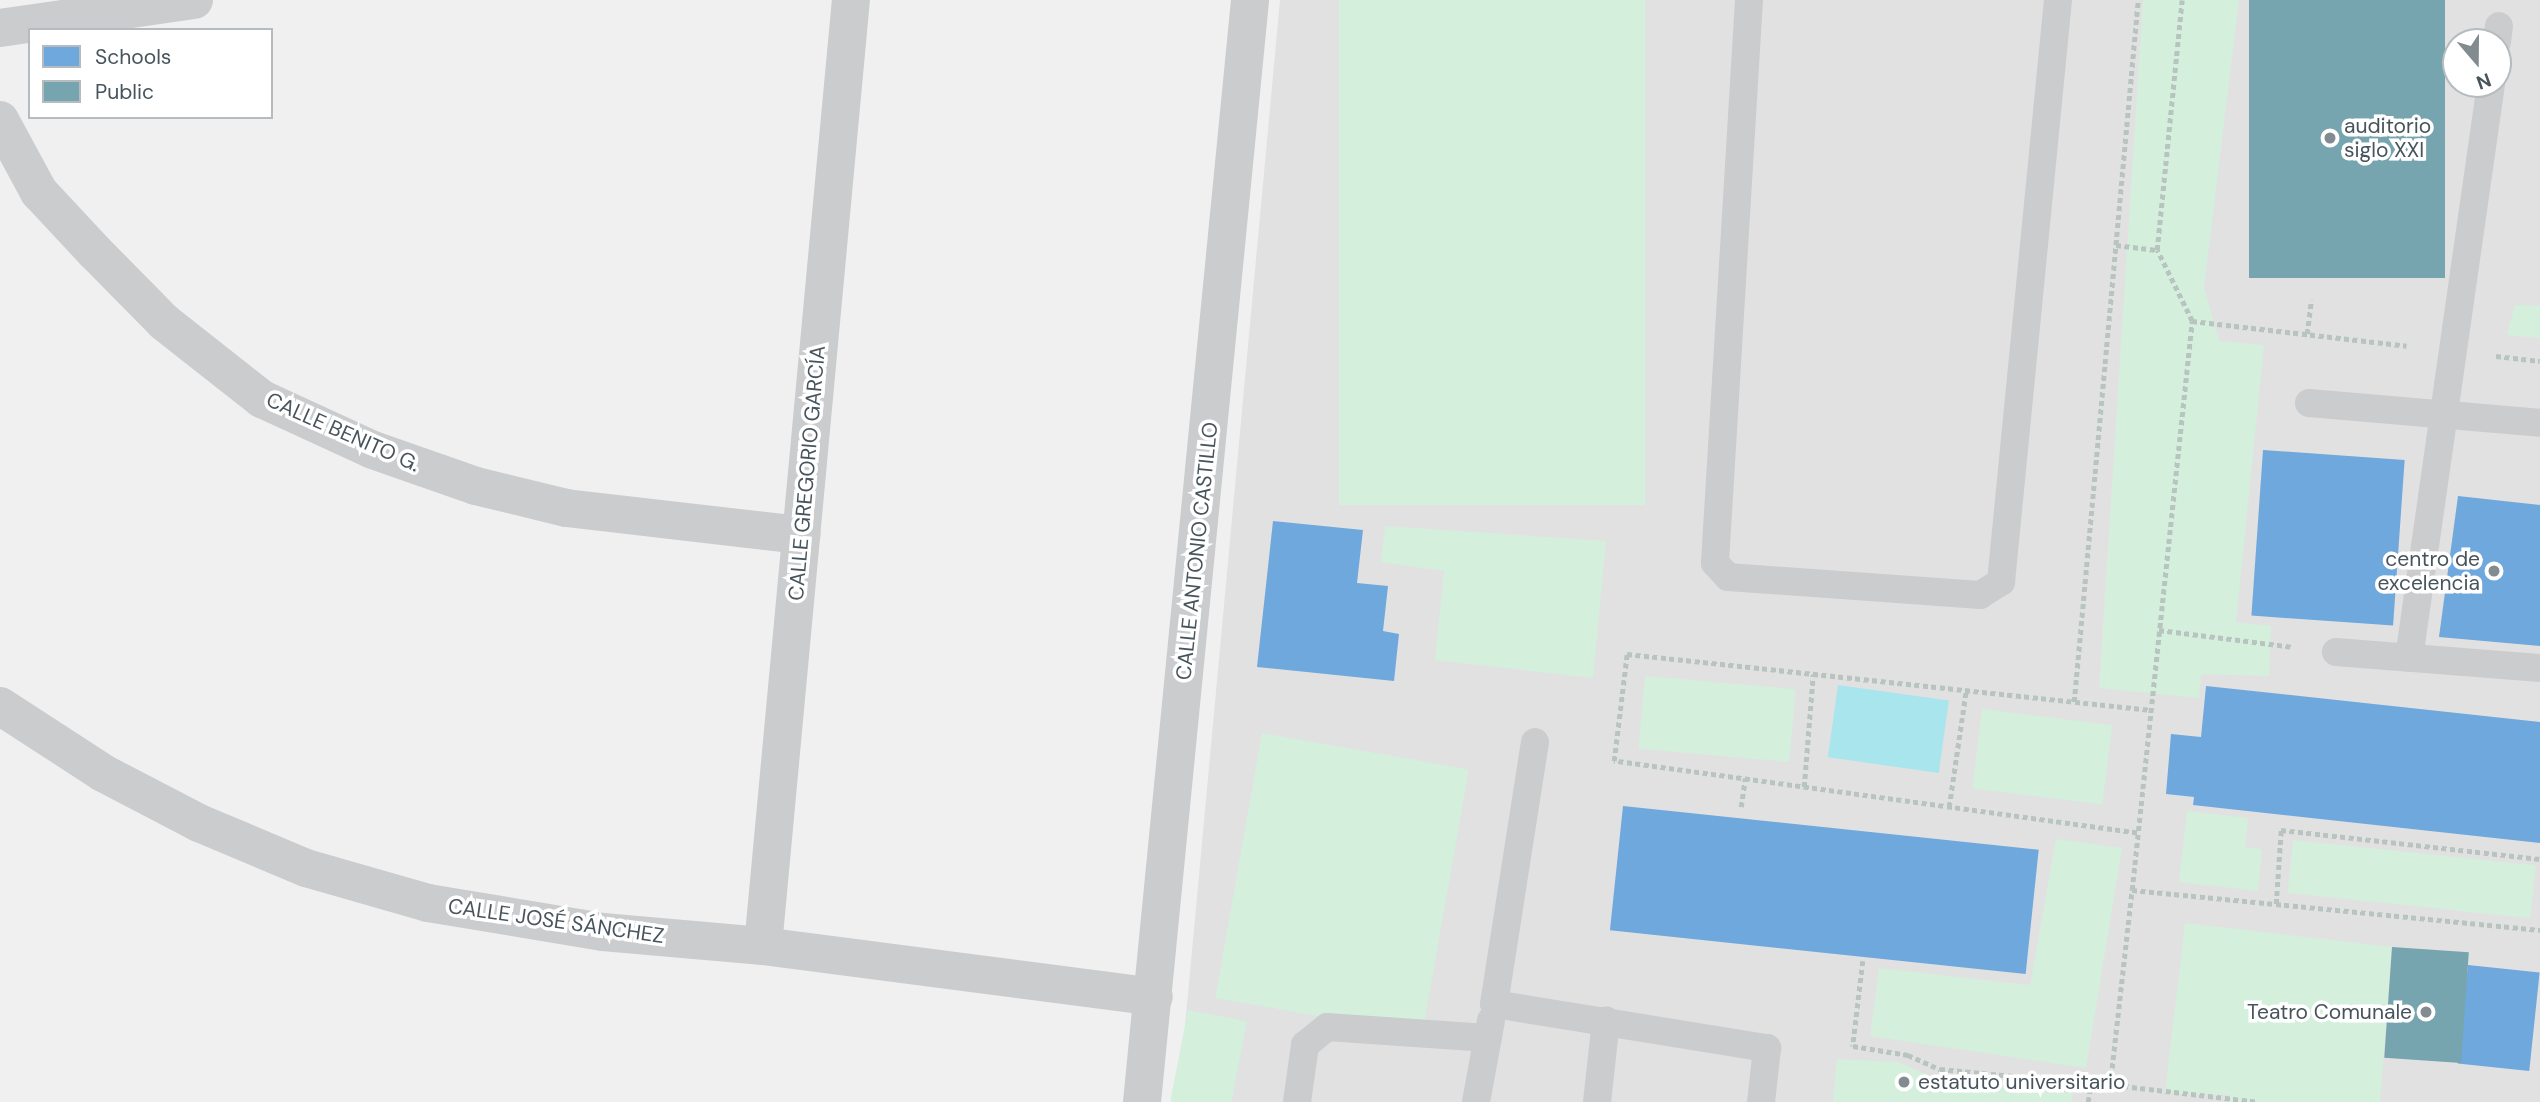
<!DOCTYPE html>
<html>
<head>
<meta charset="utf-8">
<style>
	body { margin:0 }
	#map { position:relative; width:2540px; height:1102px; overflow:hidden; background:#f0f0f0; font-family:"DM Sans",sans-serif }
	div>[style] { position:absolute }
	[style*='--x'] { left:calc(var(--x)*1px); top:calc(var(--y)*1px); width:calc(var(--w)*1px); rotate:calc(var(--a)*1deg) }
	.education>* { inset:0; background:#e2e1e2 }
	.green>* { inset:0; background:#d4efdc; transform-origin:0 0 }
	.water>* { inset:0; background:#a9e5ed; transform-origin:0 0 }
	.schools>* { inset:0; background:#6fa8dc; transform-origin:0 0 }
	.public>* { inset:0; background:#76a5af; transform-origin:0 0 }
	.path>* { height:4.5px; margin-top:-2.25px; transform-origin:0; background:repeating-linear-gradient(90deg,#b8c4bf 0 5px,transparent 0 8.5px) }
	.service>* { height:28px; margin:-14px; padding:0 14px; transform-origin:14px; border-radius:14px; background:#caccce }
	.minor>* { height:38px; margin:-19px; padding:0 19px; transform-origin:19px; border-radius:19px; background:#caccce }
	.dots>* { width:19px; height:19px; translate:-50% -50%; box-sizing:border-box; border:4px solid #fff; border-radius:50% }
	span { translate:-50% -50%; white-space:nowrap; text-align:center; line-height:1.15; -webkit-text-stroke:7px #fff; paint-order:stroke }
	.poi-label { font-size:21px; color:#47545c }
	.left { translate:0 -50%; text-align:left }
	.right { translate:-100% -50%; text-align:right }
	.street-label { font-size:21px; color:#47545c }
	.legend { position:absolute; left:28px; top:28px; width:245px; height:91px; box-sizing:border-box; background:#fff; border:2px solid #b5bbbe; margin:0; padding:9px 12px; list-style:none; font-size:21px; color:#47545c }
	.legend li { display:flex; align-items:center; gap:14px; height:35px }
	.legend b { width:35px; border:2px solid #b5bbbe }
	.north { position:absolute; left:2442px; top:28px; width:70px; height:70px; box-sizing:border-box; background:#fff; border:2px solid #b5bbbe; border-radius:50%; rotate:160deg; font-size:19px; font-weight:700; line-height:28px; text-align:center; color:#47545c }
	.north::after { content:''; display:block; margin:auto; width:24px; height:32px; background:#828b90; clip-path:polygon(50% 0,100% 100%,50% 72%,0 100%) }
</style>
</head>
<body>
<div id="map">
	<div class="education">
		<div style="clip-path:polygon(evenodd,1280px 0,2540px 0,2540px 1102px,1178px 1102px,1280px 0,2456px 42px,2498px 42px,2498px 84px,2456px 84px,2456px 42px)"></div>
	</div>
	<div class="green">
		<div style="left:1339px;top:0;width:306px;height:505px"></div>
		<div style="clip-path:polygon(2143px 0,2239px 0,2204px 287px,2219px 341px,2264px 345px,2236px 622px,2271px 626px,2269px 676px,2201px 674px,2199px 698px,2099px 688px)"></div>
		<div style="clip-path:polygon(2515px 305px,2540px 306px,2540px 338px,2507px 335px)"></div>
		<div style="clip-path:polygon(1385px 526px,1606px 541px,1593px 678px,1435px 660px,1444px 571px,1381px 562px)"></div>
		<div style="left:1645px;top:676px;width:151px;height:73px;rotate:5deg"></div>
		<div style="left:1982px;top:709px;width:131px;height:80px;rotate:7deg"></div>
		<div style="left:1262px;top:733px;width:210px;height:269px;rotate:10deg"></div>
		<div style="clip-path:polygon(2187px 811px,2248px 818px,2245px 847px,2262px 849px,2258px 891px,2179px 882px)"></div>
		<div style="clip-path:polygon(2056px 839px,2122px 848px,2086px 1068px,1870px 1036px,1879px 968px,2030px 985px)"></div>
		<div style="left:2293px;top:840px;width:244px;height:53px;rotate:6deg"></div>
		<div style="clip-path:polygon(2185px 923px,2392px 947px,2380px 1102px,2229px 1102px,2230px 1095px,2165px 1093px)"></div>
		<div style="left:1188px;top:1010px;width:60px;height:93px;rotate:11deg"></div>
		<div style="clip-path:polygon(1837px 1059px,1898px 1062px,1942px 1081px,2073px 1093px,2072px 1102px,1833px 1102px)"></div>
	</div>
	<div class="water">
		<div style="left:1838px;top:685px;width:112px;height:73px;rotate:8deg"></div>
	</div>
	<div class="schools">
		<div style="left:2263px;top:450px;width:142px;height:166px;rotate:4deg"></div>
		<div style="clip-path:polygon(2458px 496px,2540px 505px,2540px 646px,2439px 637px)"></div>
		<div style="clip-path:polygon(1273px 521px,1363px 530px,1357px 583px,1388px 586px,1383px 631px,1399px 634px,1394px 681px,1257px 667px)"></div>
		<div style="clip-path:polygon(2206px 686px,2540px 722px,2540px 843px,2193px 805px,2194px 797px,2166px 794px,2171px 734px,2201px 737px)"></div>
		<div style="left:1623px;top:806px;width:418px;height:125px;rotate:6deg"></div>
		<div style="left:2468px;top:965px;width:72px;height:99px;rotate:6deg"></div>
	</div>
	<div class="public">
		<div style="left:2249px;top:0;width:196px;height:278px"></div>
		<div style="left:2392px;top:947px;width:77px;height:111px;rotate:4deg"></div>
	</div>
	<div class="path">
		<div style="--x:2116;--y:245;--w:41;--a:7"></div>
		<div style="--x:2192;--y:321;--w:216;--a:6.6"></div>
		<div style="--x:2307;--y:334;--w:34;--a:-83"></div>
		<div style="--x:2496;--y:356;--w:44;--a:6.5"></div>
		<div style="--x:2159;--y:630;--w:135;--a:7.2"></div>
		<div style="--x:2074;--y:702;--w:705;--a:-84.79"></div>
		<div style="--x:1804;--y:787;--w:113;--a:-85.4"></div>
		<div style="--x:1741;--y:807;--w:29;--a:-82"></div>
		<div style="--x:1949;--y:807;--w:117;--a:-81.7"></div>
		<div style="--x:2137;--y:833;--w:528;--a:-172.16"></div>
		<div style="--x:1614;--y:761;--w:108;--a:-83.1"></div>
		<div style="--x:1627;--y:654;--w:527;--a:6.1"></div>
		<div style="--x:2132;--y:890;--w:572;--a:-83.98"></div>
		<div style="--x:2192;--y:321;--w:79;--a:-116.2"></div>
		<div style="--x:2157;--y:250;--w:251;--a:-84.3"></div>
		<div style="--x:2276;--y:904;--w:74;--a:-86.1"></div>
		<div style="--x:2281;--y:830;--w:261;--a:6.4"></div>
		<div style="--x:1863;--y:961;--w:86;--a:96.7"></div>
		<div style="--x:1853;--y:1046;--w:56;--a:9.3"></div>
		<div style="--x:1908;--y:1055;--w:35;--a:24"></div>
		<div style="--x:1940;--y:1069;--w:171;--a:5.4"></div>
		<div style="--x:2088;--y:1102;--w:19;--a:-81"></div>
		<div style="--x:2255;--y:1102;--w:146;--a:-173.3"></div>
		<div style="--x:2110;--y:1085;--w:196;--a:-83.6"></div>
		<div style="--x:2132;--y:890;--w:410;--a:5.6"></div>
	</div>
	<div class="service">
		<div style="--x:1749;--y:0;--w:564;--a:93.46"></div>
		<div style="--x:1715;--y:563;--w:19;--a:47"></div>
		<div style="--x:1728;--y:577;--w:253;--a:4.1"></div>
		<div style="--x:1980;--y:595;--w:25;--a:-32"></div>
		<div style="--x:2001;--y:582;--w:585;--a:-84.41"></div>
		<div style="--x:2497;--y:42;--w:16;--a:-83"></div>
		<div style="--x:2309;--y:403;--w:232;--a:4.9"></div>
		<div style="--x:2336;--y:652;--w:205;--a:4.5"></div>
		<div style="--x:2409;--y:658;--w:580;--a:-81.87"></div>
		<div style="--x:1535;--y:742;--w:265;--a:98.9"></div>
		<div style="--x:1494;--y:1004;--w:277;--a:9.2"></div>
		<div style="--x:1767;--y:1048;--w:54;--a:96.3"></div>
		<div style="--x:1297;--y:1102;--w:58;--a:-82"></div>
		<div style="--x:1305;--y:1045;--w:28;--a:-39"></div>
		<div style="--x:1327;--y:1027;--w:161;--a:3.9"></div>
		<div style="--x:1476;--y:1102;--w:83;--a:-79.6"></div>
		<div style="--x:1597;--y:1102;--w:82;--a:-83.7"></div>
	</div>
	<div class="minor">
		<div style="--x:0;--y:28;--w:196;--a:-8.2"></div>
		<div style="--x:0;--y:120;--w:82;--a:61.6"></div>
		<div style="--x:39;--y:192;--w:82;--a:47"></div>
		<div style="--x:95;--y:252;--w:98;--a:45.4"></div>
		<div style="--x:164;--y:322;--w:125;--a:38.2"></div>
		<div style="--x:262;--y:399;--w:122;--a:24.7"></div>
		<div style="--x:373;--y:450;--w:109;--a:19.3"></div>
		<div style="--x:476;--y:486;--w:93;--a:13.7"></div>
		<div style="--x:566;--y:508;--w:237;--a:6.6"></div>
		<div style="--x:0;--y:706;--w:123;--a:33"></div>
		<div style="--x:103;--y:773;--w:108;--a:27.5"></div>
		<div style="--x:199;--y:823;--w:116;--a:22.8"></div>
		<div style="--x:306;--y:868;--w:127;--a:16"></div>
		<div style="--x:428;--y:903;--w:177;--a:9.4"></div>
		<div style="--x:603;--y:932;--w:161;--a:5"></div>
		<div style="--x:763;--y:946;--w:394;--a:7.4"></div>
		<div style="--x:763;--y:946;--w:950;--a:-84.69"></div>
		<div style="--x:1142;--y:1102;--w:1107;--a:-84.4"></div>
	</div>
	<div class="dots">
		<div style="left:2330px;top:138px;background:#828b90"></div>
		<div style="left:2494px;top:571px;background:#828b90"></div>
		<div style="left:2426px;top:1012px;background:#828b90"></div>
		<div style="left:1904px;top:1082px;background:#828b90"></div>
	</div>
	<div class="poi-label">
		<span class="left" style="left:2344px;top:138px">auditorio<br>siglo XXI</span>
		<span class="right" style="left:2480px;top:571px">centro de<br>excelencia</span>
		<span class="right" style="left:2412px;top:1012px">Teatro Comunale</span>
		<span class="left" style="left:1918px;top:1082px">estatuto universitario</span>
	</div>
	<div class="street-label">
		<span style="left:343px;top:432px;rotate:24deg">CALLE BENITO G.</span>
		<span style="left:807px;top:473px;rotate:-85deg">CALLE GREGORIO GARCÍA</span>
		<span style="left:1197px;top:551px;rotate:-84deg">CALLE ANTONIO CASTILLO</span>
		<span style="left:556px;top:921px;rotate:8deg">CALLE JOSÉ SÁNCHEZ</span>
	</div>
	<ul class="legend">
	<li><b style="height:19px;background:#6fa8dc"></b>Schools</li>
	<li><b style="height:19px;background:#76a5af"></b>Public</li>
	</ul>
	<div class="north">N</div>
</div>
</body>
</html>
